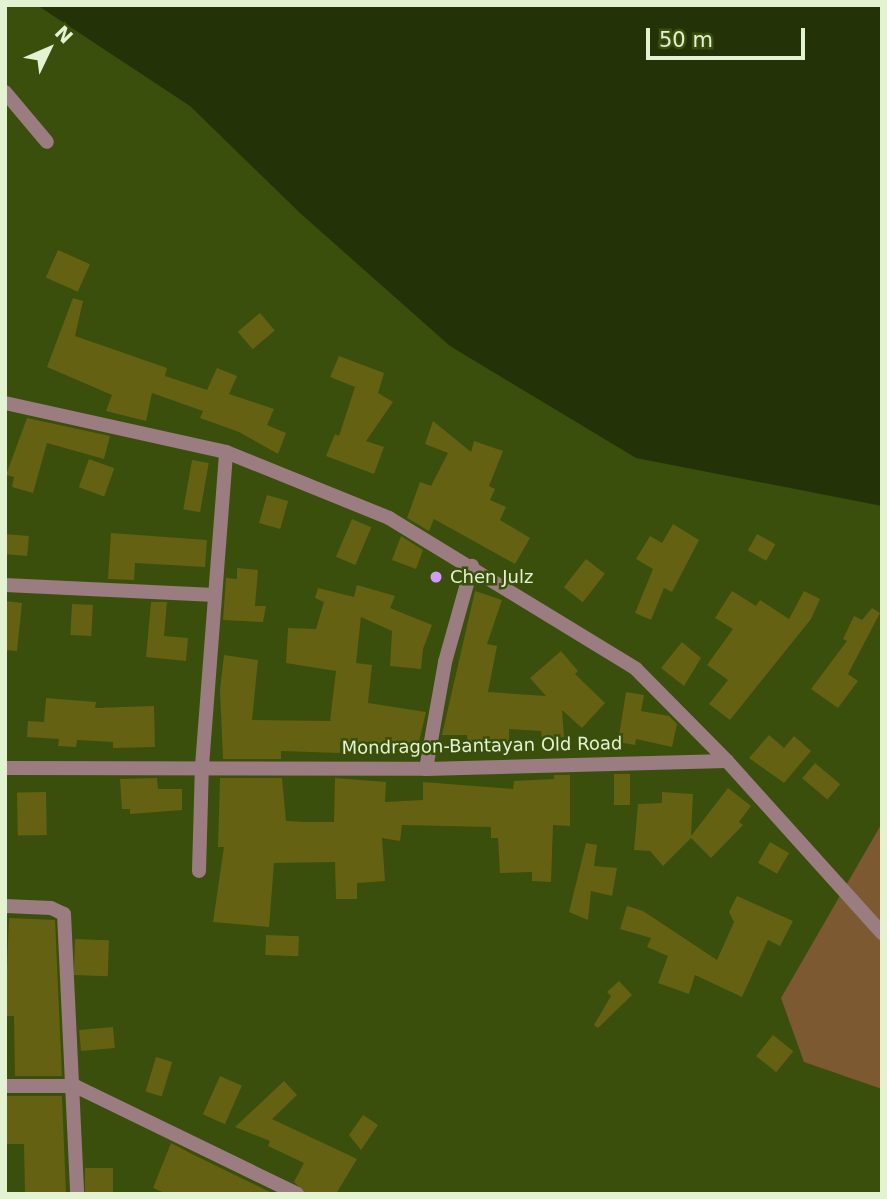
<!DOCTYPE html>
<html>
<head>
<meta charset="utf-8">
<style>
	body { margin:0 }
	#map { position:relative; width:887px; height:1199px; overflow:hidden; background:#394f0b; font-family:"DejaVu Sans",sans-serif }
	div>[style] { position:absolute }
	[style*='--x'] { left:calc(var(--x)*1px); top:calc(var(--y)*1px); width:calc(var(--w)*1px); rotate:calc(var(--a)*1deg) }
	.green>* { inset:0; background:#7d5932 }
	.water>* { inset:0; background:#243307 }
	.building>* { inset:0; background:#646113; transform-origin:0 0 }
	.minor>* { height:14px; margin:-7px; padding:0 7px; transform-origin:7px; border-radius:7px; background:#9a7c81 }
	.tertiary>* { height:14px; margin:-7px; padding:0 7px; transform-origin:7px; border-radius:7px; background:#9a7c81 }
	.dots>* { width:19px; height:19px; translate:-50% -50%; box-sizing:border-box; border:4px solid #394f0b; border-radius:50% }
	span { translate:-50% -50%; white-space:nowrap; text-align:center; line-height:1.15; -webkit-text-stroke:5px #394f0b; paint-order:stroke }
	.poi-label { font-size:18px; color:#e3f2d0 }
	.left { translate:0 -50%; text-align:left }
	.street-label { font-size:18px; color:#e3f2d0 }
	.frame { position:absolute; inset:0; border:7px solid #e3f2d0; pointer-events:none }
	.north { position:absolute; left:14px; top:14px; width:70px; height:70px; -webkit-text-stroke:5px #394f0b; paint-order:stroke; rotate:46deg; font-size:19px; font-weight:700; line-height:28px; text-align:center; color:#e3f2d0 }
	.north::after { content:''; display:block; margin:auto; width:24px; height:32px; background:#e3f2d0; clip-path:polygon(50% 0,100% 100%,50% 72%,0 100%) }
	.scale { position:absolute; left:646px; top:28px; width:159px; height:32px; box-sizing:border-box; border:4px solid #e3f2d0; border-top:0; padding-left:9px; font-size:21px; line-height:24px; white-space:nowrap; color:#e3f2d0; -webkit-text-stroke:5px #394f0b; paint-order:stroke }
</style>
</head>
<body>
<div id="map">
	<div class="green">
		<div style="clip-path:polygon(882px 823px,882px 1089px,804px 1062px,781px 998px)"></div>
	</div>
	<div class="water">
		<div style="clip-path:polygon(37px 5px,882px 5px,882px 506px,636px 458px,450px 346px,300px 213px,190px 106px)"></div>
	</div>
	<div class="building">
		<div style="left:58px;top:250px;width:35px;height:30px;rotate:24deg"></div>
		<div style="clip-path:polygon(73px 298px,83px 301px,75px 336px,167px 368px,165px 376px,207px 390px,217px 368px,237px 376px,229px 394px,274px 409px,267px 425px,286px 433px,278px 454px,239px 432px,200px 418px,203px 411px,152px 393px,146px 421px,106px 411px,112px 395px,47px 367px)"></div>
		<div style="left:260px;top:313px;width:23px;height:29px;rotate:50deg"></div>
		<div style="clip-path:polygon(339px 356px,384px 373px,378px 393px,393px 402px,366px 441px,384px 447px,374px 474px,326px 456px,335px 434px,339px 436px,355px 387px,330px 377px)"></div>
		<div style="clip-path:polygon(27px 418px,110px 436px,104px 459px,47px 443px,33px 493px,12px 487px,14px 477px,6px 475px)"></div>
		<div style="clip-path:polygon(433px 421px,471px 452px,474px 441px,503px 451px,489px 486px,495px 489px,490px 500px,506px 507px,500px 520px,530px 538px,515px 564px,434px 519px,429px 531px,407px 518px,420px 482px,431px 486px,448px 453px,425px 444px)"></div>
		<div style="left:89px;top:459px;width:27px;height:30px;rotate:20deg"></div>
		<div style="left:192px;top:460px;width:17px;height:50px;rotate:10deg"></div>
		<div style="left:267px;top:495px;width:22px;height:29px;rotate:16deg"></div>
		<div style="left:352px;top:519px;width:21px;height:41px;rotate:23deg"></div>
		<div style="clip-path:polygon(673px 524px,699px 540px,672px 592px,664px 588px,651px 620px,635px 613px,653px 569px,636px 559px,650px 536px,662px 543px)"></div>
		<div style="clip-path:polygon(111px 533px,207px 540px,205px 567px,135px 563px,134px 580px,108px 579px)"></div>
		<div style="left:5px;top:534px;width:24px;height:20px;rotate:5deg"></div>
		<div style="left:757px;top:534px;width:21px;height:19px;rotate:29deg"></div>
		<div style="clip-path:polygon(401px 536px,423px 550px,416px 569px,392px 560px)"></div>
		<div style="left:586px;top:559px;width:24px;height:36px;rotate:38deg"></div>
		<div style="clip-path:polygon(237px 568px,258px 570px,255px 606px,266px 606px,263px 622px,223px 620px,226px 578px,237px 579px)"></div>
		<div style="clip-path:polygon(357px 585px,395px 596px,390px 608px,432px 625px,423px 649px,421px 669px,390px 666px,392px 631px,361px 617px,356px 663px,372px 665px,368px 703px,426px 712px,417px 750px,340px 742px,340px 753px,281px 751px,281px 759px,223px 759px,220px 690px,224px 655px,258px 660px,252px 720px,330px 721px,336px 671px,286px 663px,288px 628px,316px 629px,324px 602px,315px 598px,318px 588px,354px 597px)"></div>
		<div style="clip-path:polygon(475px 591px,502px 600px,487px 644px,497px 646px,488px 692px,546px 696px,530px 678px,561px 651px,578px 671px,575px 674px,605px 703px,582px 728px,562px 710px,564px 737px,542px 739px,541px 731px,509px 729px,509px 743px,468px 744px,467px 735px,442px 735px)"></div>
		<div style="clip-path:polygon(732px 591px,756px 606px,760px 600px,789px 619px,804px 591px,820px 599px,811px 619px,730px 720px,709px 704px,728px 680px,707px 665px,733px 629px,715px 618px)"></div>
		<div style="clip-path:polygon(5px 601px,22px 603px,17px 651px,5px 650px)"></div>
		<div style="clip-path:polygon(151px 602px,167px 602px,164px 636px,188px 638px,186px 661px,146px 657px)"></div>
		<div style="left:72px;top:604px;width:21px;height:31px;rotate:3deg"></div>
		<div style="clip-path:polygon(872px 608px,880px 613px,848px 674px,858px 681px,838px 708px,811px 689px,847px 641px,843px 639px,854px 616px,862px 620px)"></div>
		<div style="clip-path:polygon(682px 642px,701px 658px,684px 686px,661px 668px)"></div>
		<div style="clip-path:polygon(626px 692px,644px 695px,641px 711px,669px 716px,677px 724px,672px 747px,636px 739px,635px 745px,618px 742px)"></div>
		<div style="clip-path:polygon(46px 698px,96px 702px,95px 708px,154px 706px,155px 747px,113px 748px,113px 742px,77px 740px,76px 747px,58px 746px,59px 739px,27px 737px,28px 721px,44px 722px)"></div>
		<div style="clip-path:polygon(769px 735px,784px 748px,794px 736px,811px 751px,784px 783px,749px 758px)"></div>
		<div style="left:815px;top:763px;width:33px;height:20px;rotate:40deg"></div>
		<div style="left:614px;top:774px;width:16px;height:31px"></div>
		<div style="clip-path:polygon(554px 775px,570px 775px,570px 826px,553px 825px,551px 882px,532px 881px,532px 872px,500px 873px,498px 838px,491px 838px,491px 827px,402px 825px,400px 841px,382px 838px,385px 881px,357px 883px,357px 899px,336px 899px,335px 862px,274px 863px,269px 927px,213px 922px,224px 847px,218px 847px,220px 778px,282px 778px,286px 821px,304px 822px,334px 822px,335px 778px,386px 782px,385px 802px,423px 800px,423px 782px,513px 789px,514px 781px,554px 779px)"></div>
		<div style="clip-path:polygon(157px 778px,158px 789px,182px 789px,182px 810px,130px 814px,130px 809px,122px 809px,120px 779px)"></div>
		<div style="clip-path:polygon(728px 788px,751px 806px,739px 822px,743px 825px,711px 858px,691px 838px,663px 866px,650px 851px,634px 850px,638px 804px,662px 803px,662px 792px,693px 794px,691px 836px)"></div>
		<div style="left:46px;top:792px;width:43px;height:29px;rotate:89deg"></div>
		<div style="left:770px;top:842px;width:22px;height:24px;rotate:30deg"></div>
		<div style="clip-path:polygon(586px 843px,597px 845px,594px 866px,617px 868px,612px 896px,591px 891px,588px 920px,569px 912px)"></div>
		<div style="clip-path:polygon(737px 896px,793px 921px,780px 946px,768px 940px,742px 997px,695px 975px,689px 994px,658px 983px,668px 956px,647px 947px,651px 938px,620px 929px,627px 906px,643px 911px,717px 960px,734px 922px,729px 912px)"></div>
		<div style="clip-path:polygon(9px 918px,55px 920px,62px 1076px,15px 1076px,14px 1016px,5px 1016px)"></div>
		<div style="left:266px;top:935px;width:33px;height:20px;rotate:2deg"></div>
		<div style="left:75px;top:939px;width:34px;height:36px;rotate:2deg"></div>
		<div style="clip-path:polygon(619px 981px,632px 995px,598px 1028px,594px 1025px,611px 996px,607px 992px)"></div>
		<div style="left:113px;top:1027px;width:21px;height:34px;rotate:85deg"></div>
		<div style="left:773px;top:1035px;width:26px;height:27px;rotate:39deg"></div>
		<div style="left:156px;top:1057px;width:17px;height:36px;rotate:17deg"></div>
		<div style="left:220px;top:1076px;width:24px;height:42px;rotate:24deg"></div>
		<div style="clip-path:polygon(284px 1081px,297px 1095px,272px 1119px,357px 1159px,336px 1194px,307px 1194px,294px 1182px,304px 1163px,268px 1146px,270px 1141px,235px 1127px)"></div>
		<div style="clip-path:polygon(5px 1096px,62px 1096px,66px 1194px,25px 1194px,24px 1144px,5px 1144px)"></div>
		<div style="clip-path:polygon(363px 1115px,378px 1125px,361px 1150px,349px 1135px)"></div>
		<div style="clip-path:polygon(171px 1143px,192px 1154px,274px 1194px,167px 1194px,153px 1188px)"></div>
		<div style="left:85px;top:1168px;width:28px;height:26px"></div>
	</div>
	<div class="minor">
		<div style="--x:5;--y:92;--w:65;--a:50"></div>
		<div style="--x:5;--y:403;--w:226;--a:12.5"></div>
		<div style="--x:226;--y:452;--w:176;--a:22"></div>
		<div style="--x:389;--y:518;--w:289;--a:31.4"></div>
		<div style="--x:636;--y:669;--w:129;--a:45.3"></div>
		<div style="--x:5;--y:585;--w:210;--a:2.7"></div>
		<div style="--x:426;--y:769;--w:109;--a:-79.9"></div>
		<div style="--x:445;--y:662;--w:100;--a:-74.3"></div>
		<div style="--x:199;--y:871;--w:105;--a:-88.4"></div>
		<div style="--x:202;--y:766;--w:315;--a:-85.6"></div>
		<div style="--x:5;--y:906;--w:46;--a:2.5"></div>
		<div style="--x:51;--y:908;--w:14;--a:25"></div>
		<div style="--x:64;--y:914;--w:280;--a:87.3"></div>
		<div style="--x:5;--y:1086;--w:70;--a:0"></div>
		<div style="--x:75;--y:1086;--w:247;--a:25.9"></div>
	</div>
	<div class="tertiary">
		<div style="--x:5;--y:768;--w:421;--a:0.1"></div>
		<div style="--x:426;--y:769;--w:301;--a:-1.5"></div>
		<div style="--x:727;--y:761;--w:232;--a:48"></div>
	</div>
	<div class="dots">
		<div style="left:436px;top:577px;background:#d09dff"></div>
	</div>
	<div class="poi-label">
		<span class="left" style="left:450px;top:577px">Chen Julz</span>
	</div>
	<div class="street-label">
		<span style="left:482px;top:746px;rotate:-1deg">Mondragon-Bantayan Old Road</span>
	</div>
	<div class="frame"></div>
	<div class="north">N</div>
	<div class="scale">50 m</div>
</div>
</body>
</html>
